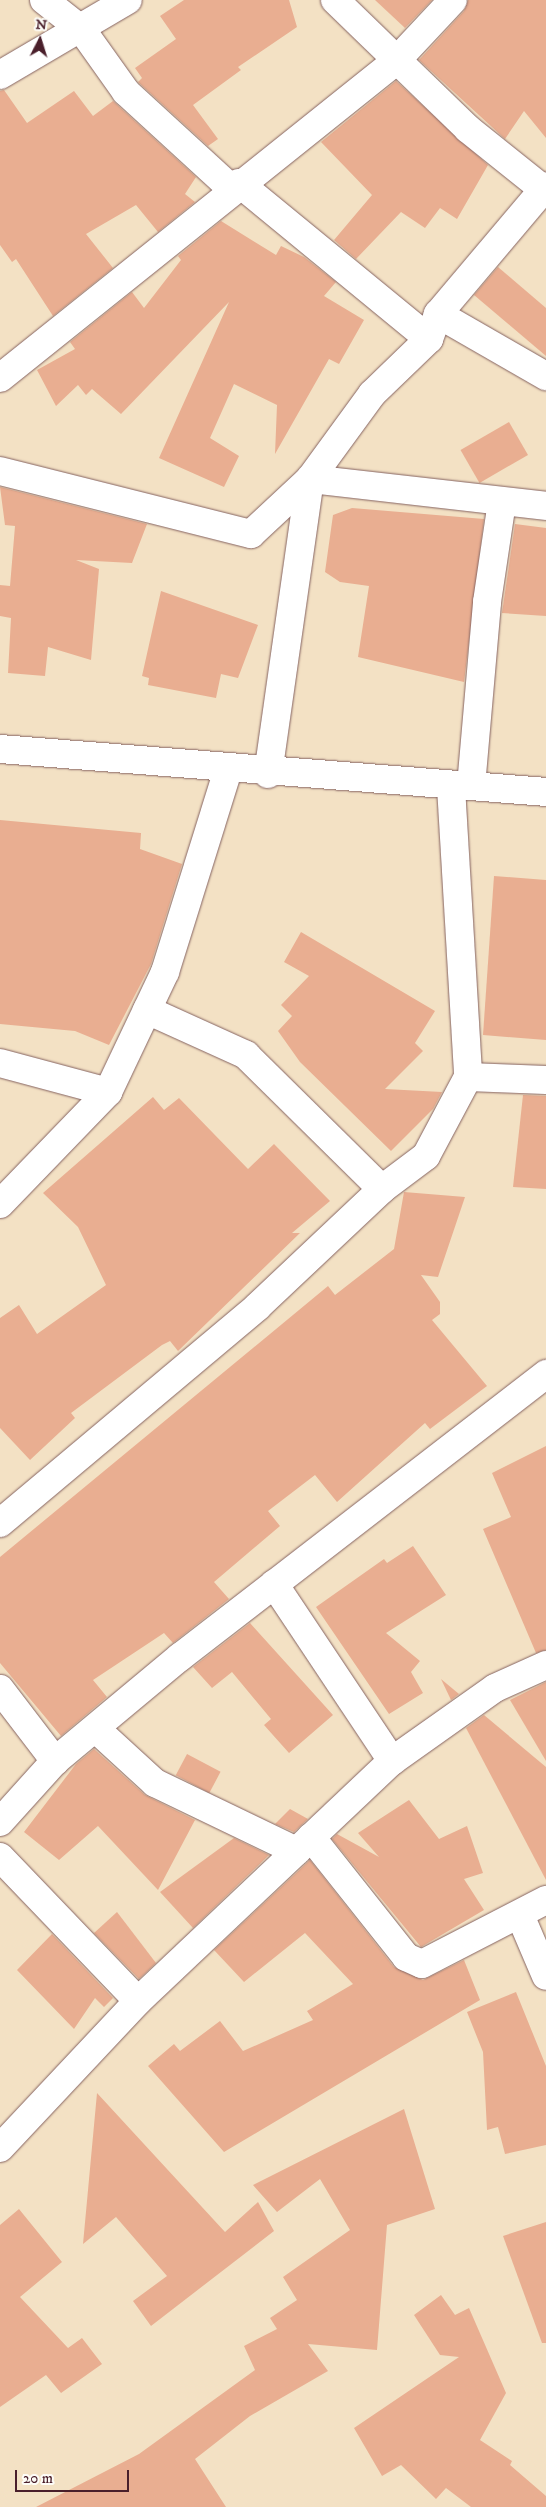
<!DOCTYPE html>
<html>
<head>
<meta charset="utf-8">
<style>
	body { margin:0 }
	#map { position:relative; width:546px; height:2507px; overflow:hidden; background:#f3e1c4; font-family:"IM FELL DW Pica",serif }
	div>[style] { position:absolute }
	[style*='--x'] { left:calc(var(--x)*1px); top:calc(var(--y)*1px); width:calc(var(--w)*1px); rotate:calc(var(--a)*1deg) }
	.building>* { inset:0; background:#e9ae91; transform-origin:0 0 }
	.roads { filter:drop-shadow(0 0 1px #856361) drop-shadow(0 0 1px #856361) }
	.street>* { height:28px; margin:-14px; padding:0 14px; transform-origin:14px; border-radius:14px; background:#fff }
	.secondary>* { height:28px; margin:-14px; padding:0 14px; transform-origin:14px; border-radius:14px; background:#fff }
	span { translate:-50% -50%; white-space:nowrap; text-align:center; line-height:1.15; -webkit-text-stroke:4px #fdfcf7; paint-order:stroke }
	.north { position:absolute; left:15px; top:15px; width:50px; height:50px; -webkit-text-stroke:4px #fdfcf7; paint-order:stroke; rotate:5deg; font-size:14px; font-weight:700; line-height:20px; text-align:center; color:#4a1f2b }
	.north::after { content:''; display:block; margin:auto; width:18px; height:22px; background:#4a1f2b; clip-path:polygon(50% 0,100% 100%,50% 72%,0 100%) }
	.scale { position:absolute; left:15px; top:2470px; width:114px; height:22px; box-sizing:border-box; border:2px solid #4a1f2b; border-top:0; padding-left:6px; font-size:15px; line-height:18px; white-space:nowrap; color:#4a1f2b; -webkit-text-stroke:4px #fdfcf7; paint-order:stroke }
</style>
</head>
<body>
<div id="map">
	<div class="building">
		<div style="clip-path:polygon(184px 0,289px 0,297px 27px,238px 67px,241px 70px,193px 105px,218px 139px,208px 146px,138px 82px,142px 78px,135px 68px,176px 39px,160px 16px)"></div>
		<div style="clip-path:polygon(375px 0,432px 0,405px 28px)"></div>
		<div style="clip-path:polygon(468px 0,546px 0,546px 138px,524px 111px,505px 139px,419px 60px,464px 11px)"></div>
		<div style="clip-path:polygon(396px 81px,488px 165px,457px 219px,440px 208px,425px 228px,401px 212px,356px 259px,334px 240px,372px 195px,321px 142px)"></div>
		<div style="clip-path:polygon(4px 90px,27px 123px,74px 91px,93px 116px,113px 101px,196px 177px,185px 194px,195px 202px,158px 232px,136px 205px,86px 234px,113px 268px,53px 316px,16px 259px,12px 262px,0 245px,0 91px)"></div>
		<div style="clip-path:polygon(221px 221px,276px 255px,281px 246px,304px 257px,336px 282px,324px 296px,364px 320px,339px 364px,329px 359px,275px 454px,277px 405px,234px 384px,210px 438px,239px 456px,224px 487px,159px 458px,229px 302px,121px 414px,92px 389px,86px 395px,78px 385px,56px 406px,37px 370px,75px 349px,70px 342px,132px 292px,144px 308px,181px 260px,178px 256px)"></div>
		<div style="clip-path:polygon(498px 267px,546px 308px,546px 356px,474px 295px)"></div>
		<div style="left:509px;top:422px;width:38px;height:56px;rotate:60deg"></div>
		<div style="clip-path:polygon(0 487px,147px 524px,132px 563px,76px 560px,99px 569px,91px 660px,48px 647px,45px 676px,8px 673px,11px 618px,0 616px,0 585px,10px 586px,15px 526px,5px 525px)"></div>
		<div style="clip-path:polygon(352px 508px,484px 519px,464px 682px,358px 657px,369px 586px,340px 582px,325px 572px,333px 515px)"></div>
		<div style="clip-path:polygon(515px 524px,546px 528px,546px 616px,502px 613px)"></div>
		<div style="clip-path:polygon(161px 591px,258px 625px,238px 678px,221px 674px,216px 698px,148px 685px,149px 678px,142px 676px)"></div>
		<div style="clip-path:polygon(0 820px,141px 833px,140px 849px,182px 864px,151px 964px,109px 1045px,75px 1031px,0 1024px)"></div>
		<div style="clip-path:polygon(494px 876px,546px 880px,546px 1040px,483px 1035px)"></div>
		<div style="clip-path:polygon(301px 932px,435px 1011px,415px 1043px,423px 1051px,385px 1089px,442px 1092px,433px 1109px,391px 1151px,300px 1062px,278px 1031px,292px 1016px,281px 1005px,309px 976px,284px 962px)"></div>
		<div style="clip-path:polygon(523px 1095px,546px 1096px,546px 1189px,513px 1187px)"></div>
		<div style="clip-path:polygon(153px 1097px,164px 1110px,179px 1098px,248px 1169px,274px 1144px,330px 1201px,292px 1233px,300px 1233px,178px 1351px,170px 1341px,162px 1345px,71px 1413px,75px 1418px,30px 1460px,0 1428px,0 1318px,19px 1305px,37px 1334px,106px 1285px,78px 1227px,43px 1193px)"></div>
		<div style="clip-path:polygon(404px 1192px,465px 1197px,438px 1277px,421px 1275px,440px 1302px,440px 1314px,432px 1320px,487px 1386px,430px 1429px,425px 1423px,337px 1502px,315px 1475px,268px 1511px,280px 1526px,214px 1582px,229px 1599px,173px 1643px,164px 1633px,93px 1680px,107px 1697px,61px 1736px,0 1663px,0 1557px,328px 1286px,335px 1295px,394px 1249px)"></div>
		<div style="clip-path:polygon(546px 1446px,546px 1650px,536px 1653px,483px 1529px,511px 1517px,492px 1473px)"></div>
		<div style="clip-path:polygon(413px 1546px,446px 1595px,386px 1633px,420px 1661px,411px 1672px,423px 1693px,389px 1714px,316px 1607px,384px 1559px,387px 1563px)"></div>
		<div style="clip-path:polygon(250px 1623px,333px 1715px,289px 1753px,264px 1725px,271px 1719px,232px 1672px,212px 1688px,193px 1667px)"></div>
		<div style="clip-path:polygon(441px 1679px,459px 1694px,451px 1700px)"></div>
		<div style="clip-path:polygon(546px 1682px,546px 1761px,510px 1700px)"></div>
		<div style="clip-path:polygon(484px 1715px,546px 1767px,546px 1880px,466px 1728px)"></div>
		<div style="clip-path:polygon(94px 1749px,145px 1795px,195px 1820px,158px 1890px,98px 1826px,59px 1860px,24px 1832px,76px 1764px)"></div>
		<div style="left:187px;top:1754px;width:38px;height:24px;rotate:28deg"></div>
		<div style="clip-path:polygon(409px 1800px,439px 1839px,467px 1826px,483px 1873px,464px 1879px,484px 1910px,421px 1947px,332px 1839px,337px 1834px,379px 1857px,358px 1833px)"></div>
		<div style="clip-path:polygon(290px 1809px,308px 1819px,294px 1832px,275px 1824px)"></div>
		<div style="clip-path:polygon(234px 1838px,269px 1855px,193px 1928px,160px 1892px)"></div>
		<div style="clip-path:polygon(310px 1860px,394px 1967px,423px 1980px,464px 1960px,480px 2000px,224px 2152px,148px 2066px,174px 2044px,180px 2051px,220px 2021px,243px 2051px,313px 2020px,307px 2011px,353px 1984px,305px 1933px,244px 1982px,214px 1950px)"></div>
		<div style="clip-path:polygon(117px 1912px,156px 1963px,139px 1979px,94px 1933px)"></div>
		<div style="clip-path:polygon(52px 1934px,113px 1998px,104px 2007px,95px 1998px,74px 2029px,17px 1970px)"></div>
		<div style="clip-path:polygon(516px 1992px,546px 2066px,546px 2145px,505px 2154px,498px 2127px,487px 2130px,483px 2052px,467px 2012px)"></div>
		<div style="clip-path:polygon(97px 2093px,225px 2232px,258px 2202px,274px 2231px,151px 2326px,133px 2301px,167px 2276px,116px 2217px,83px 2244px)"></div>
		<div style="clip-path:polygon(404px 2109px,435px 2209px,387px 2225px,377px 2350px,308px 2344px,328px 2371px,250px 2416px,195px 2459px,226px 2507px,36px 2507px,139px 2454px,255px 2370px,244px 2346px,277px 2329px,270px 2318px,297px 2300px,283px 2277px,350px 2230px,320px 2179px,277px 2212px,253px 2185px)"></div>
		<div style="clip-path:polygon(19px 2209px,62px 2262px,20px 2297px,68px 2348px,82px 2338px,102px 2364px,61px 2393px,46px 2375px,0 2407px,0 2225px)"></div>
		<div style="clip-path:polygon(546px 2222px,546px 2343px,542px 2343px,503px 2236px)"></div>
		<div style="clip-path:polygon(441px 2295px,455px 2315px,469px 2308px,506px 2393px,480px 2440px,512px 2461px,510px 2465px,546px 2496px,546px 2507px,471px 2507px,446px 2488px,436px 2499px,401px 2465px,382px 2476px,354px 2428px,459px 2357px,440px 2355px,414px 2315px)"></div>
	</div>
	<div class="roads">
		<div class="street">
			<div style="--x:44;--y:0;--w:48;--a:38.3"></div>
			<div style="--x:82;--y:30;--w:76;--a:54.6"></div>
			<div style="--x:126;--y:92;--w:144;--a:42.5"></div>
			<div style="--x:335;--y:0;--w:185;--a:44.1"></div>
			<div style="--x:468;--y:129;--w:96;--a:38.7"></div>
			<div style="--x:0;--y:75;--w:148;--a:-30.4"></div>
			<div style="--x:239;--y:183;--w:246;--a:39.4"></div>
			<div style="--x:438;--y:314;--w:125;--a:29.9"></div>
			<div style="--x:0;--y:378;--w:507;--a:-38.68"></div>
			<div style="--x:396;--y:61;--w:83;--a:-46.9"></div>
			<div style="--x:0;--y:471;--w:259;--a:14.1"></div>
			<div style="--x:251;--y:534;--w:81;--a:-43"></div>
			<div style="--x:310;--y:479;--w:105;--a:-53.9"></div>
			<div style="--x:372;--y:394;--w:79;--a:-44"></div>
			<div style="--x:429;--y:339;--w:27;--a:-70"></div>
			<div style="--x:438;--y:314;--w:167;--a:-49.8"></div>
			<div style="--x:268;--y:774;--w:298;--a:-81.9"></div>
			<div style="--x:310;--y:479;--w:238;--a:6.5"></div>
			<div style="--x:471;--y:786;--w:185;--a:-85"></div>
			<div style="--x:487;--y:602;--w:101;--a:-81.5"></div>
			<div style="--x:451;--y:787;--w:290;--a:86.6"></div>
			<div style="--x:147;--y:1010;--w:109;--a:24.4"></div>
			<div style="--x:246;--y:1055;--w:191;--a:44.6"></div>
			<div style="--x:0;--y:1063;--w:112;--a:15"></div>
			<div style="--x:0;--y:1204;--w:156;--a:-46"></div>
			<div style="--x:108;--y:1092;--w:133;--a:-64.6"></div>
			<div style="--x:165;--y:972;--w:212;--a:-72.7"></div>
			<div style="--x:0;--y:1523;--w:336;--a:-40"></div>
			<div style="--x:257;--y:1307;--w:172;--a:-43.3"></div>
			<div style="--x:382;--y:1189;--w:55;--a:-36.9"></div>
			<div style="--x:426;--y:1156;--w:89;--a:-62"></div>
			<div style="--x:468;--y:1077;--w:78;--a:2.2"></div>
			<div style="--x:274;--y:1584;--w:213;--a:56.3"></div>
			<div style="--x:0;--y:1689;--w:91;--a:52.6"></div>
			<div style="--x:96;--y:1729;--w:80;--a:42.5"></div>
			<div style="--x:155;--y:1783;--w:157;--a:25.7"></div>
			<div style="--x:0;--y:1822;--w:82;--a:-48"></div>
			<div style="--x:55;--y:1761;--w:163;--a:-39.8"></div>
			<div style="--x:180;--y:1657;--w:463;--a:-37.7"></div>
			<div style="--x:311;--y:1837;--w:153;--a:51.6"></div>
			<div style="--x:406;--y:1957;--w:17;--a:24"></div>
			<div style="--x:422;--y:1964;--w:140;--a:-27.3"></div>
			<div style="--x:0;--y:1857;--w:199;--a:46.2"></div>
			<div style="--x:520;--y:1915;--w:66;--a:66.9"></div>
			<div style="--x:0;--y:2148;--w:202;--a:-46.8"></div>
			<div style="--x:138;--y:2001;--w:349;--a:-43.4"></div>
			<div style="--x:392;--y:1761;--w:126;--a:-35.3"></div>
			<div style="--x:495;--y:1688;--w:56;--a:-24.3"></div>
		</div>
		<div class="secondary">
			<div style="--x:0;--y:749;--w:548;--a:4.5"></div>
		</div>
	</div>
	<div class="north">N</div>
	<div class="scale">20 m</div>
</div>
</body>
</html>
